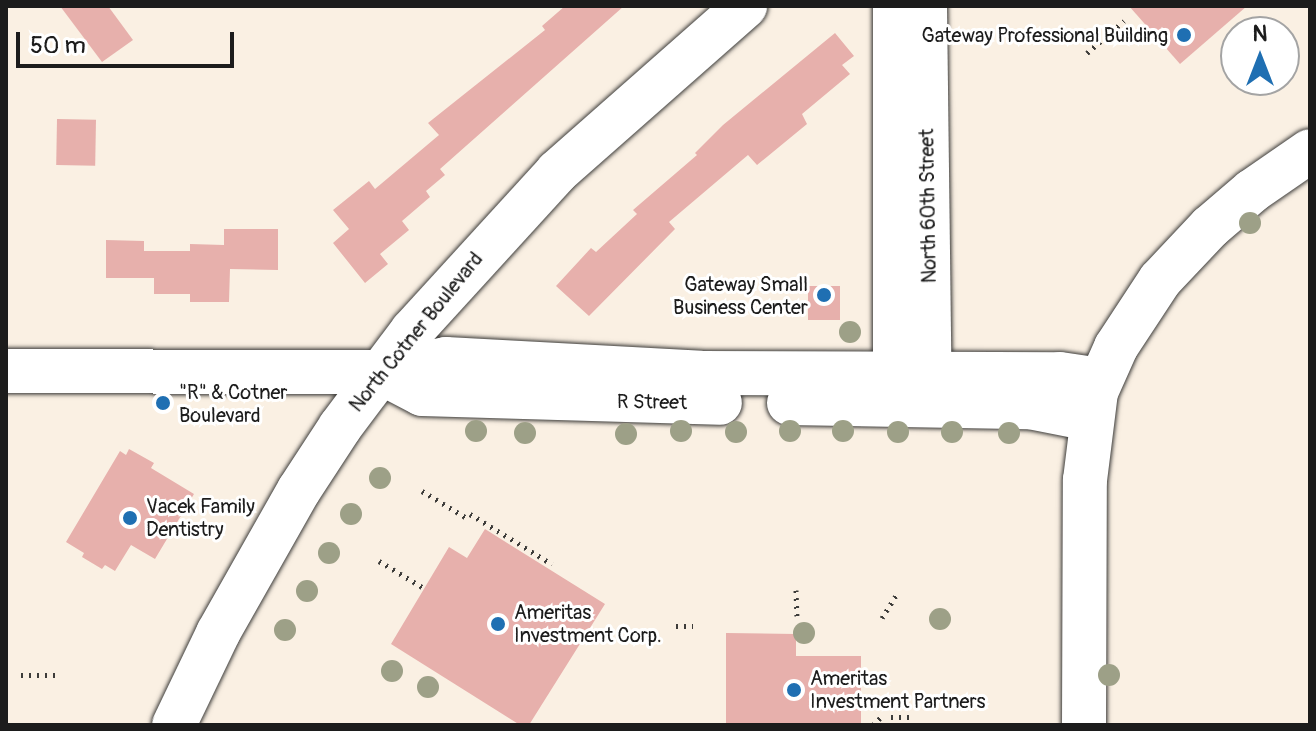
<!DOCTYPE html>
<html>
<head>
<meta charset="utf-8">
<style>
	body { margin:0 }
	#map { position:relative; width:1316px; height:731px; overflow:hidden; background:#faf0e3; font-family:Pangolin,sans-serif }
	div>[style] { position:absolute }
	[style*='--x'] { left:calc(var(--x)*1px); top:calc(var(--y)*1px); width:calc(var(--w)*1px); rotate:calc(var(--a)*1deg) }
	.building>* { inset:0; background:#e7b0ac; transform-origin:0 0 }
	.path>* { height:5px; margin-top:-2.5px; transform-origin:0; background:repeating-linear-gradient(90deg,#3d3c3a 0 2px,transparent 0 8px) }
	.roads { filter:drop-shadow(0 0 2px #3d3c3a) drop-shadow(0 0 2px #3d3c3a) }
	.minor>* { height:44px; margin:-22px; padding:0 22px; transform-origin:22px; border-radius:22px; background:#fff }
	.major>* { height:44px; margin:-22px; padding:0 22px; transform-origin:22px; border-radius:22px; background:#fff }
	.trees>* { width:22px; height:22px; margin:-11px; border-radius:50%; background:#9da087 }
	.dots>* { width:22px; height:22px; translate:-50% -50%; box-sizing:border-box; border:4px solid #fff; border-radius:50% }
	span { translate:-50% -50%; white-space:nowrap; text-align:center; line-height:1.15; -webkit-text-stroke:6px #fff; paint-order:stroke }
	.poi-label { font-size:20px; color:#1c1c1c }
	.right { translate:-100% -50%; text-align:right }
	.left { translate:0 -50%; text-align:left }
	.street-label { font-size:20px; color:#1c1c1c }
	.frame { position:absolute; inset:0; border:8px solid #1c1c1c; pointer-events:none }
	.north { position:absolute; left:1220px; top:16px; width:80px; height:80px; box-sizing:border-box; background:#fff; border:2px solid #a4a4a4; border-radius:50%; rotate:0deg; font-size:22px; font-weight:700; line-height:32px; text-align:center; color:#1c1c1c }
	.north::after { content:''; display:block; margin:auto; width:28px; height:36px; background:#1f6fb2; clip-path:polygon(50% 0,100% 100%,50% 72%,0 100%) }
	.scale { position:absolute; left:16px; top:32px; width:218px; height:36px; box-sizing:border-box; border:4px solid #1c1c1c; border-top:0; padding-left:10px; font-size:24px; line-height:28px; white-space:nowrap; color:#1c1c1c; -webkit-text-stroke:6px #fff; paint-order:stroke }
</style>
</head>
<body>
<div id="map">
	<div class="building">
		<div style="clip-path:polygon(60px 6px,108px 6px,133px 40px,102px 62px)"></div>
		<div style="clip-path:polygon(565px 6px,624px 6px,440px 169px,445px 175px,426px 191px,430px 197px,402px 221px,409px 230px,380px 254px,388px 264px,365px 283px,333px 243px,349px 229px,333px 210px,369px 181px,375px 189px,439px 135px,428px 123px,545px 30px,542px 26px)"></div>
		<div style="clip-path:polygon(1129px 6px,1247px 6px,1180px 64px)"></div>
		<div style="clip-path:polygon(835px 33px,854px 56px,842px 65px,850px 74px,802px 114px,807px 124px,757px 165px,748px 155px,669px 222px,675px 229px,589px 316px,556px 286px,591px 248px,596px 252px,637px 214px,633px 210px,697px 155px,695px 153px,723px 125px)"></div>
		<div style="left:57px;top:119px;width:39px;height:46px;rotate:1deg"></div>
		<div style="clip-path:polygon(224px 229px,278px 229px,278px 270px,230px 269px,229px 302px,190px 302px,190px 294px,154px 294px,154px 278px,106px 278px,106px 240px,144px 241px,144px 251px,190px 251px,190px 244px,224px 245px)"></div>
		<div style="left:808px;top:286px;width:32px;height:34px"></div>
		<div style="clip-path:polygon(129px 449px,154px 463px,151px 468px,194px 494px,155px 559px,131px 545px,115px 571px,105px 565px,102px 569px,82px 557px,84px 553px,66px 542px,120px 451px,126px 455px)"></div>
		<div style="clip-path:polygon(485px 529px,605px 604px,529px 725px,520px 725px,391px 644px,449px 547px,467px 558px)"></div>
		<div style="clip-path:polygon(726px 633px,796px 634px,796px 656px,861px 656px,861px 725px,726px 725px)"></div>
	</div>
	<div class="path">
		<div style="--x:1267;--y:19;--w:17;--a:50"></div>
		<div style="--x:1284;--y:39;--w:21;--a:51"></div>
		<div style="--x:1087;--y:53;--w:49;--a:-40.9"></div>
		<div style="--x:422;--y:491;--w:52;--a:31"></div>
		<div style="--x:470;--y:514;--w:96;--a:31.4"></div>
		<div style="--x:379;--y:561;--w:52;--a:31"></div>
		<div style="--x:796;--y:590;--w:26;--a:88"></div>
		<div style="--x:882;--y:618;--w:28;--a:-58"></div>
		<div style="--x:676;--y:626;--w:17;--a:0"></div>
		<div style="--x:21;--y:675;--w:37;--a:0"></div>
		<div style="--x:891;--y:717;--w:18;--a:0"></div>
		<div style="--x:873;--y:725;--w:11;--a:-45"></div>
	</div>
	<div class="roads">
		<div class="minor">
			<div style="--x:895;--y:6;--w:398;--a:90"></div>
			<div style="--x:925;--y:6;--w:397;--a:89.3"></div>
			<div style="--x:380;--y:372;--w:67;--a:-11.1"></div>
			<div style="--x:446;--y:359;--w:255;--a:3.1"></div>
			<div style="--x:701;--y:373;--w:359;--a:0.2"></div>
			<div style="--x:1060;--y:374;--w:41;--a:8.3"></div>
			<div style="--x:380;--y:372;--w:47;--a:27.6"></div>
			<div style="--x:422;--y:394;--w:298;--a:1.7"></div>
			<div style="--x:789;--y:403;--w:240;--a:1"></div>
			<div style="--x:1029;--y:407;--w:62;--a:11.1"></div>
			<div style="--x:1084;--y:725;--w:245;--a:-89.8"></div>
			<div style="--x:1085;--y:480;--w:89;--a:-82.9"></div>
			<div style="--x:1096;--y:392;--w:49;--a:-66"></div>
			<div style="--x:1116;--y:347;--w:80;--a:-56.7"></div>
			<div style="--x:1160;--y:280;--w:73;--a:-46.7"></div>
			<div style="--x:1210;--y:227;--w:55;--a:-40.6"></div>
			<div style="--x:1252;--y:191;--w:70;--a:-34.6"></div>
		</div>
		<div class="major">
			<div style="--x:6;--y:371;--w:374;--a:0.2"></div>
			<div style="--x:174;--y:725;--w:102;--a:-64.4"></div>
			<div style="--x:218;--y:633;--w:164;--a:-60.5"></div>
			<div style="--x:299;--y:490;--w:75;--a:-56.9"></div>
			<div style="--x:340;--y:427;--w:120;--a:-53.1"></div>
			<div style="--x:412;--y:331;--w:215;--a:-47.6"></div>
			<div style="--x:557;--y:172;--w:251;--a:-41.4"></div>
		</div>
	</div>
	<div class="trees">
		<div style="left:1250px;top:223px"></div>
		<div style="left:850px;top:332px"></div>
		<div style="left:476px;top:431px"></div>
		<div style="left:681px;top:431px"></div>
		<div style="left:790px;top:431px"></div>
		<div style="left:843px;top:431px"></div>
		<div style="left:736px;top:432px"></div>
		<div style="left:898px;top:432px"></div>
		<div style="left:952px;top:432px"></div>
		<div style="left:525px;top:433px"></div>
		<div style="left:1009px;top:433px"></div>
		<div style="left:626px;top:434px"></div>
		<div style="left:380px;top:478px"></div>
		<div style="left:351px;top:514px"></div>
		<div style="left:329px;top:553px"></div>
		<div style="left:307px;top:591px"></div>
		<div style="left:940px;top:619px"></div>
		<div style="left:285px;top:630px"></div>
		<div style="left:804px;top:633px"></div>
		<div style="left:392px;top:671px"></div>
		<div style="left:1109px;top:675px"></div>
		<div style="left:428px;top:687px"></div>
	</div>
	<div class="dots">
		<div style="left:1184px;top:35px;background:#1f6fb2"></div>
		<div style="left:824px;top:295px;background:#1f6fb2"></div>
		<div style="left:163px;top:403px;background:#1f6fb2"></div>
		<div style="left:130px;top:518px;background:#1f6fb2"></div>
		<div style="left:498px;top:624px;background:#1f6fb2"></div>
		<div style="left:794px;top:690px;background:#1f6fb2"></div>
	</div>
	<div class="poi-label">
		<span class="right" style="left:1168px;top:35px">Gateway Professional Building</span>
		<span class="right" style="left:808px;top:296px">Gateway Small<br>Business Center</span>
		<span class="left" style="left:179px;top:404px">"R" &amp; Cotner<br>Boulevard</span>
		<span class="left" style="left:146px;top:518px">Vacek Family<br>Dentistry</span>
		<span class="left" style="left:514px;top:624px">Ameritas<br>Investment Corp.</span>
		<span class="left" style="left:810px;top:690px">Ameritas<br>Investment Partners</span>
	</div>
	<div class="street-label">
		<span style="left:928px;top:206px;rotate:-91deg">North 60th Street</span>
		<span style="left:416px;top:332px;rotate:-51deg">North Cotner Boulevard</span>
		<span style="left:652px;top:402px;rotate:1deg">R Street</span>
	</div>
	<div class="frame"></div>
	<div class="north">N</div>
	<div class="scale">50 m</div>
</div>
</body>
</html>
